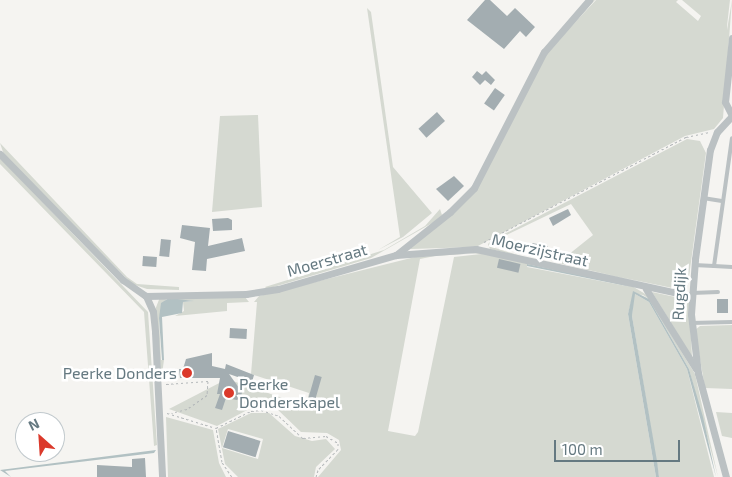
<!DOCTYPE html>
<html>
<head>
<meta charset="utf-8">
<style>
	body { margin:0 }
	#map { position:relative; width:732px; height:477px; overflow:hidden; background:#f5f4f1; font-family:"Exo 2",sans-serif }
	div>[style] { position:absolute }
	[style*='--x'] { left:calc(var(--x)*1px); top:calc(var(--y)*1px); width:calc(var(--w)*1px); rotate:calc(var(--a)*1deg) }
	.green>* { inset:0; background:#d5d9d1 }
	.water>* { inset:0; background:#b2c1c3 }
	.building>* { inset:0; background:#a3adb1; transform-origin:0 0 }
	.path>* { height:1px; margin-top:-0.5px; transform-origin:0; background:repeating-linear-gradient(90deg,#b4b8ba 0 2.5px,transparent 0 5px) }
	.lane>* { height:4px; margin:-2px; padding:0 2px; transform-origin:2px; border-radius:2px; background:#bbc1c3 }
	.street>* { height:7px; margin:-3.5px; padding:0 3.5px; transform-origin:3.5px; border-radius:3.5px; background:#bbc1c3 }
	.dots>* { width:14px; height:14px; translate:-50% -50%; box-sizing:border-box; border:2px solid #fff; border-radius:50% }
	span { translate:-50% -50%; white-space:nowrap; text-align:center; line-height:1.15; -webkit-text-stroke:5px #fff; paint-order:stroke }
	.street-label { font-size:16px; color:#657981 }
	.poi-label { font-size:16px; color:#657981 }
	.right { translate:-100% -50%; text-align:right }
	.left { translate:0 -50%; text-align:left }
	.north { position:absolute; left:15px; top:412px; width:50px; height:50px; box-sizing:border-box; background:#fff; border:1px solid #c1c9cd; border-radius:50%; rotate:334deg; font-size:14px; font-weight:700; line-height:20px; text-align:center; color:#657981 }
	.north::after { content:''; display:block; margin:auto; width:18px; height:22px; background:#db392b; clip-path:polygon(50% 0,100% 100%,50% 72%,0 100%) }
	.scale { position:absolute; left:554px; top:440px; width:126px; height:22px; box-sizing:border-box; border:2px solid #657981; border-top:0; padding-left:6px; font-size:15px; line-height:18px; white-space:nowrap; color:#657981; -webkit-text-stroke:4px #fff; paint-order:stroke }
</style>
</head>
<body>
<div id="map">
	<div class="green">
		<div style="clip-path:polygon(592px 0,595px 0,568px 30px,596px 0,678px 0,676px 2px,698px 21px,701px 16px,682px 0,730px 0,727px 26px,727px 30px,732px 0,723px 118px,714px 129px,685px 136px,476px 247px,411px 249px,409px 246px,467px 197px,542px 59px)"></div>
		<div style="clip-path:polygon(367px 8px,371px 12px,393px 167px,432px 213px,403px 237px,378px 250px,400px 237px)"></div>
		<div style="clip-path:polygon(258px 115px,262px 207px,212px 212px,220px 116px)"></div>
		<div style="clip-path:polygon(687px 139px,700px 141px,706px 153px,687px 291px,532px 259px,645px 283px,558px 263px,593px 235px,571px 204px,490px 243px,492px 247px,524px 257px,490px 249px,488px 244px,491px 241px)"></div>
		<div style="clip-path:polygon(0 143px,127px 277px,137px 284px,179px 287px,179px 290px,147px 289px,132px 284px,4px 155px)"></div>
		<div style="clip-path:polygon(0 158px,148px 312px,157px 445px,154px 446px,144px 312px,0 164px)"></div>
		<div style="clip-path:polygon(440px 209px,442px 215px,434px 222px,371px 258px,267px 289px,265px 287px,384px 250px,425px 226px)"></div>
		<div style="clip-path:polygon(evenodd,482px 253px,632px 286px,647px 295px,695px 374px,718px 477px,689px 369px,649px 299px,643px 295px,635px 294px,649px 302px,687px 369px,714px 477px,659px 477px,632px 316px,634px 291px,628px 314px,656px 477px,318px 477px,341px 450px,339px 440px,327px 433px,301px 432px,277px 409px,270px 406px,251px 408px,217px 426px,169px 409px,227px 379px,306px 406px,309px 393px,251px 374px,257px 302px,254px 302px,259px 296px,415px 257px,482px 253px,445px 254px,481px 254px,454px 257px,418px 432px,415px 436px,388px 431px,420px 259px,445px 254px,482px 253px,528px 264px,615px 282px,632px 287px,527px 267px,528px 264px)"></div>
		<div style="clip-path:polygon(652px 292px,689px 300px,692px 357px)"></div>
		<div style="clip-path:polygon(160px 297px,245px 297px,249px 302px,227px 303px,227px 311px,175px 316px,184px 311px,183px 302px,193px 301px,166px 299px,159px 318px,161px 360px,164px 360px,162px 374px,165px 377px,160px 377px,155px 310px)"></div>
		<div style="clip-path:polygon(732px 325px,732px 389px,705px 388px,695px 330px,700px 326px)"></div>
		<div style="clip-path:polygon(716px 412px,732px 413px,732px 438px,722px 436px)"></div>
		<div style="clip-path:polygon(evenodd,251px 413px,269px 413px,295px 436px,312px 441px,326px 439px,335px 449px,316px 467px,314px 477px,238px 477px,225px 464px,218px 429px,251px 413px,228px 429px,263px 439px,258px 459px,222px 448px,228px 429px)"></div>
		<div style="clip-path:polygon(166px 417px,213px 430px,219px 463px,226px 477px,168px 477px)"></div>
	</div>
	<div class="water">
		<div style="clip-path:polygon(527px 264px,615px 282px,632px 287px,527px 266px)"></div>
		<div style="clip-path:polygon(633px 291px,649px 299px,689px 369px,703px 417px,716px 477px,687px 369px,649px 302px,635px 294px,632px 316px,657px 461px,659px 477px,656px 477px,628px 314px)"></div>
		<div style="clip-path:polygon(169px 298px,194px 301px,183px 302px,182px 313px,162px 317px,164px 360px,162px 360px,159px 318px,161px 303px)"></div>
		<div style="clip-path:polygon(156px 450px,154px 453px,5px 471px,11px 477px,0 470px)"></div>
	</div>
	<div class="building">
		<div style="clip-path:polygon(485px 0,490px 0,507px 16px,515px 8px,535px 27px,526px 37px,520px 31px,504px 49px,467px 20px)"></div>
		<div style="clip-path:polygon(477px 71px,482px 75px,486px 71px,495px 80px,491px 85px,485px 80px,480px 85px,472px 77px)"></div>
		<div style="left:495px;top:88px;width:12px;height:19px;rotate:35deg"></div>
		<div style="left:437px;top:112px;width:12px;height:25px;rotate:48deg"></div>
		<div style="clip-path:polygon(454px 176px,464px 186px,448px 201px,436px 189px)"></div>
		<div style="clip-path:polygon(568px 209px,571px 215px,553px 226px,549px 218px)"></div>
		<div style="clip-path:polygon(228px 218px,232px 220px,232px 230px,213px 231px,212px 219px)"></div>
		<div style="clip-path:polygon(182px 225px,210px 228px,208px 246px,242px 238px,245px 251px,207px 259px,206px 271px,192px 270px,195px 242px,180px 238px)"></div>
		<div style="left:161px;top:239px;width:10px;height:17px;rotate:6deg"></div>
		<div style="left:532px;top:243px;width:16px;height:11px;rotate:11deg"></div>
		<div style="left:143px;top:256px;width:14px;height:10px;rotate:4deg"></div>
		<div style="left:499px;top:259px;width:22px;height:9px;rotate:13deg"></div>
		<div style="left:717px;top:299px;width:11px;height:14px"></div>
		<div style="left:230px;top:328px;width:17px;height:10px;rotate:3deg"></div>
		<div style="clip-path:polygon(212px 353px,212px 366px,225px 369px,226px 364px,254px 375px,252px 382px,229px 374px,242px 392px,241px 397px,237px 400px,226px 398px,222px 410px,215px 408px,220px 394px,217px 394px,220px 378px,180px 378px,179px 369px,183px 369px,186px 359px)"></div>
		<div style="left:315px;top:375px;width:7px;height:33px;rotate:16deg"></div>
		<div style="left:228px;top:431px;width:34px;height:17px;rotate:17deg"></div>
		<div style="clip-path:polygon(145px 458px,146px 477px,97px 477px,97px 465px,132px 467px,132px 459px)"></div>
	</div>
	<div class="path">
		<div style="--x:484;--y:242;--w:228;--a:-27.5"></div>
		<div style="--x:686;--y:137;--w:24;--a:-12"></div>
		<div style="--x:166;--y:384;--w:42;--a:-4.1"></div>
		<div style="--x:208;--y:381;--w:14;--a:94"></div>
		<div style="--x:207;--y:395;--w:24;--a:145"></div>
		<div style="--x:187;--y:409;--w:16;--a:166"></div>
		<div style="--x:167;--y:413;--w:51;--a:17"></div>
		<div style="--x:232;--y:477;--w:18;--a:-124"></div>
		<div style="--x:222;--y:462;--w:35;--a:-100"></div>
		<div style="--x:216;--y:428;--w:39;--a:-26"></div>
		<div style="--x:251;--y:411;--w:10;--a:-6"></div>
		<div style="--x:261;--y:410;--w:19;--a:18"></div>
		<div style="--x:279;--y:416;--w:33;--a:43"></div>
		<div style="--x:303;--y:438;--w:23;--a:-5"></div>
		<div style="--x:326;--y:436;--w:14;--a:30"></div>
		<div style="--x:338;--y:443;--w:6;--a:90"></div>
		<div style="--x:338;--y:449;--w:29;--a:134"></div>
		<div style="--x:318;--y:470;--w:7;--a:106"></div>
	</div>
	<div class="lane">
		<div style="--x:703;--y:198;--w:19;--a:9"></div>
		<div style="--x:694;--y:265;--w:20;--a:3"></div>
		<div style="--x:714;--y:266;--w:129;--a:-82"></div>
		<div style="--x:714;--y:266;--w:18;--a:3"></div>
		<div style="--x:692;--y:293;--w:26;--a:-2"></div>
		<div style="--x:691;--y:323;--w:41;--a:-1.4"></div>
	</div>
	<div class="street">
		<div style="--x:732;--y:38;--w:64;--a:96.2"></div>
		<div style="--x:725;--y:102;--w:16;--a:63"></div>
		<div style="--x:0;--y:154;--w:176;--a:45.7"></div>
		<div style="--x:123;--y:280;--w:28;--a:35"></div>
		<div style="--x:146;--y:296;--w:100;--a:-1.1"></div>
		<div style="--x:246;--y:294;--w:32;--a:-9"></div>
		<div style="--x:278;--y:289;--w:123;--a:-16.1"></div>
		<div style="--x:396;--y:255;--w:69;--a:-38.5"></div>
		<div style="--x:450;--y:212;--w:34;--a:-45"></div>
		<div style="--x:474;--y:188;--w:153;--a:-62.8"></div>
		<div style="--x:544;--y:52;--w:69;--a:-49.1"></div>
		<div style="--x:396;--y:255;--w:80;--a:-4.3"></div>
		<div style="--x:476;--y:249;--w:221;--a:12.3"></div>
		<div style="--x:646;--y:289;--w:94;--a:58"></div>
		<div style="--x:146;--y:296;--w:17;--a:66"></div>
		<div style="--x:153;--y:312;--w:20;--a:84"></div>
		<div style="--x:155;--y:332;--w:145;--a:87.2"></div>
		<div style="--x:726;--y:477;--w:108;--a:-105.1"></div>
		<div style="--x:698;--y:373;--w:59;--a:-96.8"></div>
		<div style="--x:691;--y:314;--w:55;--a:-85.8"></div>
		<div style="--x:695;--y:259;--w:110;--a:-82.2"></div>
		<div style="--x:710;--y:150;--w:19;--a:-69"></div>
		<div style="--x:717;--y:132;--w:22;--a:-47"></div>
	</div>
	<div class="dots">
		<div style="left:187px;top:373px;background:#db392b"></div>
		<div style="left:229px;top:393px;background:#db392b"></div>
	</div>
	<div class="street-label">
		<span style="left:540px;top:250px;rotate:13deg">Moerzijstraat</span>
		<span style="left:327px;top:260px;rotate:-16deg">Moerstraat</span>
		<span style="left:679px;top:294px;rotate:-87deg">Rugdijk</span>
	</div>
	<div class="poi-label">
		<span class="right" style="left:177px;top:373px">Peerke Donders</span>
		<span class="left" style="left:239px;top:393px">Peerke<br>Donderskapel</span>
	</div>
	<div class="north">N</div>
	<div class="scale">100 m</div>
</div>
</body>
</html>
